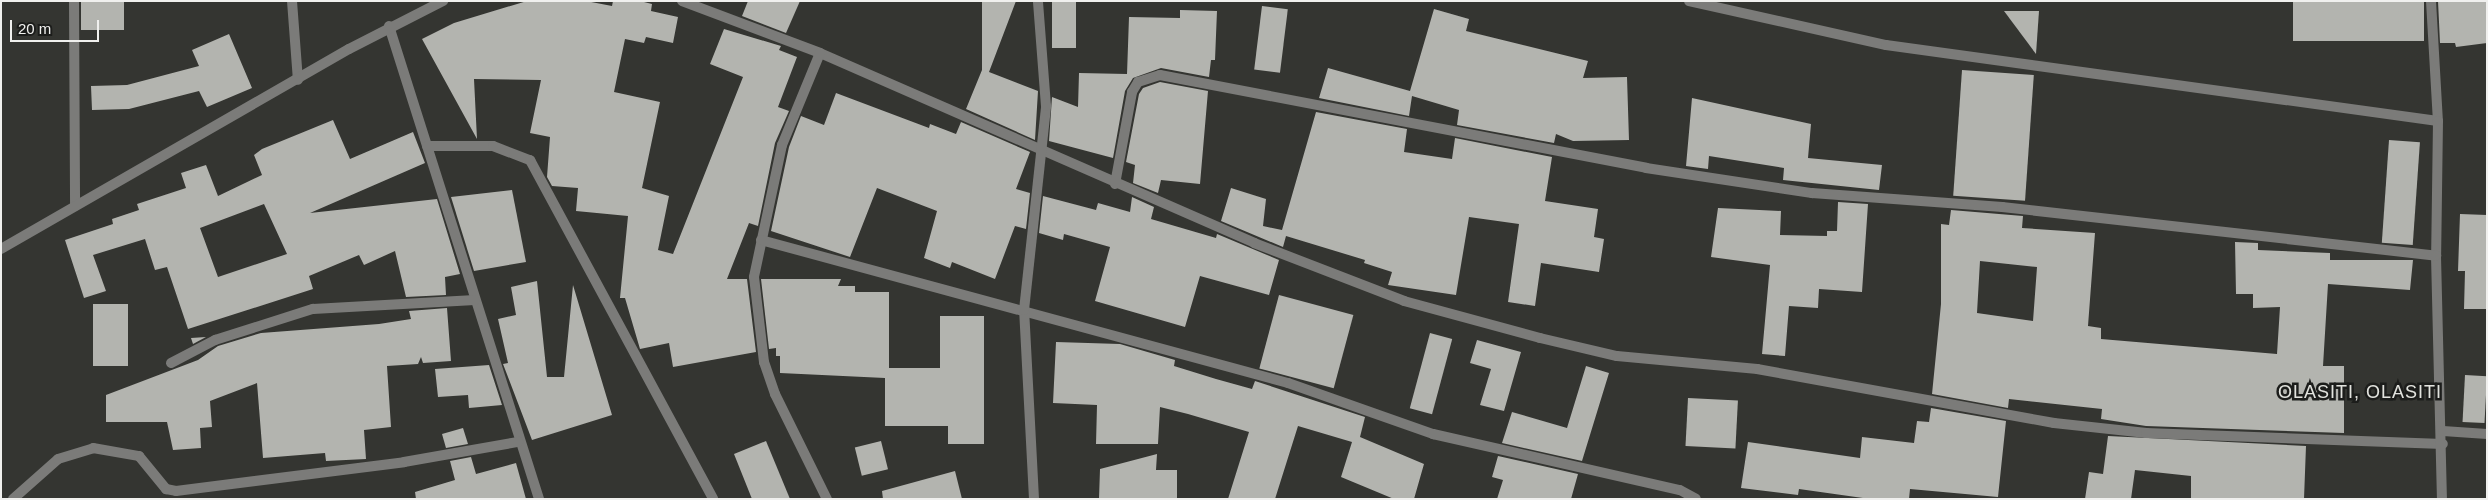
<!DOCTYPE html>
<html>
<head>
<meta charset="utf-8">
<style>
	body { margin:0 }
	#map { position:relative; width:2488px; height:500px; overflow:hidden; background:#343531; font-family:Arial,sans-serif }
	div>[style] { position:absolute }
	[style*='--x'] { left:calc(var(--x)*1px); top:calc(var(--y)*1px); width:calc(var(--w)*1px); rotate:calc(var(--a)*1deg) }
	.building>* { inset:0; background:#b3b4af; transform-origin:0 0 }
	.street>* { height:10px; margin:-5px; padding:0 5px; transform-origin:5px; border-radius:5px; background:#7b7b79 }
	span { translate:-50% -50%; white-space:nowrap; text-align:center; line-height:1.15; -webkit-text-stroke:5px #1c1d1b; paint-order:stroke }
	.neighbourhood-label { font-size:18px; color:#e2e3de; letter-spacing:1px }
	.frame { position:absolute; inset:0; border:2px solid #f0f0ee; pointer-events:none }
	.scale { position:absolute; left:10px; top:20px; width:89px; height:22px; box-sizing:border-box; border:2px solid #f0f0ee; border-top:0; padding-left:6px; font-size:15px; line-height:18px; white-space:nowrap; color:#f0f0ee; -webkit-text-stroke:4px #1c1d1b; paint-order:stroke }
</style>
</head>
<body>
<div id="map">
	<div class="building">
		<div style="left:81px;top:1px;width:43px;height:29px"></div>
		<div style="clip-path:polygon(527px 1px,586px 1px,612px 6px,613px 1px,640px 1px,652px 4px,651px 11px,678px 17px,673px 43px,646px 37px,644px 43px,625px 39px,614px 92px,660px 102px,642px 188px,669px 196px,658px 250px,673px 254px,743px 77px,710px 64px,724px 29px,781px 46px,779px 50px,797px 57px,778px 107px,789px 111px,775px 143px,758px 226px,749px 223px,727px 279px,747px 279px,756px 352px,673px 367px,669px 343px,640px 349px,625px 298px,620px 298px,628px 216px,576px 211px,578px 188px,552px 186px,547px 177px,550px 137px,530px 133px,541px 80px,474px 79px,477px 139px,422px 39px,454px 23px)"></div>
		<div style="clip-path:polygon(748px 1px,800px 1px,786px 33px,742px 16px)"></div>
		<div style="clip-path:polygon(982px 1px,1016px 1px,989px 72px,1038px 91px,1035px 140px,966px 109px,982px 70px)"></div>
		<div style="left:1052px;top:1px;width:24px;height:47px"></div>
		<div style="left:2293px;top:1px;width:131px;height:40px"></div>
		<div style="clip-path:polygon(2438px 1px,2487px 1px,2487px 43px,2456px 47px,2455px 43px,2440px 43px)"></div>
		<div style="left:1262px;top:6px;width:26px;height:64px;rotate:7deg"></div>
		<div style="clip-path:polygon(1434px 9px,1469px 19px,1466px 31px,1588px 61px,1583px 78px,1627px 77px,1629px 140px,1573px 141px,1556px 134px,1554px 143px,1457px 125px,1459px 110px,1412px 96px,1409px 116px,1319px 98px,1328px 68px,1410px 91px)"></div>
		<div style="clip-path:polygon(1180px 10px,1217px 11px,1215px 60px,1211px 60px,1209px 77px,1161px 68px,1133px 78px,1125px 91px,1113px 158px,1049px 141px,1052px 97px,1078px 107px,1079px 73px,1127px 74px,1129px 17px,1180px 18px)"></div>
		<div style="clip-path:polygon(2004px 11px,2039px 11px,2036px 54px)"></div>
		<div style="clip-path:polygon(229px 34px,252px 88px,207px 107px,199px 91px,129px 109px,92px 110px,91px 86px,127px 85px,199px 66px,192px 50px)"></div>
		<div style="left:1962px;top:70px;width:72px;height:126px;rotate:4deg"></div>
		<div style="clip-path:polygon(1160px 82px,1208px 91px,1200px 184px,1161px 180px,1158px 193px,1133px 183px,1135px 165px,1126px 162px,1139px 94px,1143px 88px)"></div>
		<div style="clip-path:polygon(836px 93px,929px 128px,930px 124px,956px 134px,961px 122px,1030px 152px,1016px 189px,1030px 193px,1026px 229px,1015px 226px,995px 279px,952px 262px,950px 268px,924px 258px,937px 211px,877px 188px,850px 257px,771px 231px,789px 147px,801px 116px,824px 125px)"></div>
		<div style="clip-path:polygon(1692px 98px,1811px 124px,1808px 158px,1882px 165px,1879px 190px,1783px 180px,1784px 168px,1709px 156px,1708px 169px,1686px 166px)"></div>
		<div style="clip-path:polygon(1316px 112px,1407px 129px,1404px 152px,1452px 159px,1455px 138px,1552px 157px,1545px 201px,1598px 209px,1594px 237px,1604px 239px,1599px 272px,1541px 263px,1535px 306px,1508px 302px,1519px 224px,1469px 217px,1456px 295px,1388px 285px,1392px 272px,1364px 263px,1365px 260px,1286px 236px,1283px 247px,1221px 221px,1231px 188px,1266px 199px,1263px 226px,1282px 230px)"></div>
		<div style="clip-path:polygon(evenodd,333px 120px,350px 159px,413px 132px,425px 163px,310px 213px,437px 199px,460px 274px,445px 277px,446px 295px,406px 297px,395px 251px,364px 265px,359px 255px,309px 276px,313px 289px,188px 329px,167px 267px,155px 270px,145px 239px,93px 255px,106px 291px,84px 298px,65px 240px,113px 224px,112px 219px,139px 210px,137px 204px,186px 188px,181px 173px,206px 165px,218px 196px,262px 175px,254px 155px,262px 149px,333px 120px,264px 204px,287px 254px,218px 277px,200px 228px,264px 204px)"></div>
		<div style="left:2389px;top:140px;width:31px;height:103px;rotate:4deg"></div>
		<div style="clip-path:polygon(512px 190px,526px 262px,474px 271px,451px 197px)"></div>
		<div style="clip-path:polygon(1043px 196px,1096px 210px,1098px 203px,1130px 212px,1132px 197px,1154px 207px,1151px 219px,1216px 238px,1217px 234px,1279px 260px,1269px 295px,1200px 276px,1185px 327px,1095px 301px,1110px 247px,1064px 234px,1063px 240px,1039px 233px)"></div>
		<div style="clip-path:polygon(1838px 202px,1868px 204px,1862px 292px,1819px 289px,1818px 308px,1789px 306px,1785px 356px,1762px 354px,1770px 265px,1711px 257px,1718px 208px,1781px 211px,1780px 235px,1827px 236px,1827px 231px,1837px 231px)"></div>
		<div style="clip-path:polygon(evenodd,1951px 210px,2023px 216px,2022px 228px,2095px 233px,2088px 326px,2101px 328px,2101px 339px,2277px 354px,2280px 307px,2253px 308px,2253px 294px,2236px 294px,2235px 242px,2258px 243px,2258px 250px,2330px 253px,2330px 260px,2413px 260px,2410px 290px,2328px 284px,2323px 366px,2344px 366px,2344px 433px,2146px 426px,2101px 419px,2102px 409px,2009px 399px,2008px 408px,1932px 394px,1941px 304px,1941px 224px,1949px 225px,1951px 210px,1980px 261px,2037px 267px,2033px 321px,1977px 313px,1980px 261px)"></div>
		<div style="clip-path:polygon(2460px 214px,2487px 215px,2487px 309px,2464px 309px,2465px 271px,2458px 271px)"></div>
		<div style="clip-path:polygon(761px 279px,841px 279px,838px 286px,855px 286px,855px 292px,889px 292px,889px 368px,940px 368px,940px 316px,984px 316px,984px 444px,948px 444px,948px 426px,885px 426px,885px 378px,780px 373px,780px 356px,776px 356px,776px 348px,769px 349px)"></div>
		<div style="clip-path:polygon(537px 281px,547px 377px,564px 377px,573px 285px,612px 415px,532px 440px,503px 364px,508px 363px,498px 319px,516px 315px,511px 287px)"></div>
		<div style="left:1279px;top:295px;width:77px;height:76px;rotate:15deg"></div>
		<div style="left:93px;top:304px;width:35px;height:62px"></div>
		<div style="clip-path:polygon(447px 308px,451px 361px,423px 363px,421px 357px,418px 364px,387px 366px,391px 427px,364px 430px,366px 459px,326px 461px,325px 453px,263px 458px,257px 383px,210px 401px,212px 427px,200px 428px,201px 448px,173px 450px,167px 422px,106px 422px,106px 395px,198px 360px,218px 346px,261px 333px,379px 324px,411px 319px,409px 311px)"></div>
		<div style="left:1430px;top:333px;width:23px;height:78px;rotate:15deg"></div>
		<div style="clip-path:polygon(206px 337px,193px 344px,191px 338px)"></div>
		<div style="clip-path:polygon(1477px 340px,1521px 352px,1504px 411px,1480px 405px,1491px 369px,1470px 363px)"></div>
		<div style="clip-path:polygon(1056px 342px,1120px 344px,1175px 360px,1174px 366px,1216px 379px,1252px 389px,1255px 381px,1365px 417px,1360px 437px,1424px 464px,1414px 499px,1394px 499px,1341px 477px,1352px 442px,1298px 426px,1275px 499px,1228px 499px,1249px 432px,1188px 414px,1160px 407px,1158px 444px,1096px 444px,1097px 405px,1053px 403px)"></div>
		<div style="clip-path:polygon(489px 365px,502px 405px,469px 408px,468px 395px,438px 397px,435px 369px)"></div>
		<div style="clip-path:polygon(1586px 366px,1609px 373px,1582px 461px,1502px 443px,1512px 412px,1567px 428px)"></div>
		<div style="left:2465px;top:375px;width:22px;height:47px;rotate:3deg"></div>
		<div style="left:1688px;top:398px;width:50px;height:48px;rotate:3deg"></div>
		<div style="clip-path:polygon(1931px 408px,2006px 421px,1998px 497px,1910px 489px,1909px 499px,1870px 499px,1799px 489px,1798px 495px,1741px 488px,1748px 442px,1860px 458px,1862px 437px,1914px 443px,1917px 421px,1929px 422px)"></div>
		<div style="clip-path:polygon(463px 428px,468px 444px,446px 448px,442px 434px)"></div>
		<div style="clip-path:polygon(2108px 436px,2306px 446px,2304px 499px,2191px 499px,2191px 476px,2135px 470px,2131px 499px,2085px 499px,2089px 472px,2103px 474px)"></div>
		<div style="clip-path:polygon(766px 441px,790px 499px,752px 499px,734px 454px)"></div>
		<div style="left:881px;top:441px;width:29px;height:27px;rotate:76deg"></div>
		<div style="clip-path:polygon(1157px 454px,1156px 470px,1177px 470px,1177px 499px,1099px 499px,1100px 469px)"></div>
		<div style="clip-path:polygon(1498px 456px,1578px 474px,1571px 499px,1497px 499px,1503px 480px,1492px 477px)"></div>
		<div style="clip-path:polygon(471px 457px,476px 474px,516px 463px,526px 499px,416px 499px,415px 492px,455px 480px,450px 461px)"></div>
		<div style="clip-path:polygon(955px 471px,962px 499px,883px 499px,882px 491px)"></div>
	</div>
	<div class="street">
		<div style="--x:74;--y:1;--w:205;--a:89.7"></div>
		<div style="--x:292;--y:1;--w:79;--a:85.7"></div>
		<div style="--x:682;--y:1;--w:147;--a:20.6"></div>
		<div style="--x:820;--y:53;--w:474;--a:23.6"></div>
		<div style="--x:1254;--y:243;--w:161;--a:21.1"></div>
		<div style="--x:1404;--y:301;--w:141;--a:15.2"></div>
		<div style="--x:1540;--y:338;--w:79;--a:13.2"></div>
		<div style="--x:1617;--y:356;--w:141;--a:5.3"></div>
		<div style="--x:1757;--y:369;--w:302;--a:10.3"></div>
		<div style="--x:2054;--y:423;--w:93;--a:6.2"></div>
		<div style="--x:2146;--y:433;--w:297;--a:2.1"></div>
		<div style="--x:1689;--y:1;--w:202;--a:12.6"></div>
		<div style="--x:1886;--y:45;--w:557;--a:7.84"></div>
		<div style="--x:2431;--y:1;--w:120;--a:86.7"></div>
		<div style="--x:2438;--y:121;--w:135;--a:90.8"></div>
		<div style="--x:2436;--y:256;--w:243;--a:88.6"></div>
		<div style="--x:389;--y:26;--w:496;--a:72.4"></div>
		<div style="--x:820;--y:53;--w:100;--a:112.4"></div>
		<div style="--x:782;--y:145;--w:135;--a:102"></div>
		<div style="--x:754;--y:277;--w:86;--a:83.3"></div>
		<div style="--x:764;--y:362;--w:34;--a:71"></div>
		<div style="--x:775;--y:394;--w:117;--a:63.7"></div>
		<div style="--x:427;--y:146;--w:66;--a:0"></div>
		<div style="--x:493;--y:146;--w:40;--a:21"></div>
		<div style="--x:530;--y:160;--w:385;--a:61.6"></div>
		<div style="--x:1115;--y:184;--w:94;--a:-79.5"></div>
		<div style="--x:1132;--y:92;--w:12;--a:-59"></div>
		<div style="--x:1138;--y:82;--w:23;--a:-18"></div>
		<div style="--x:1160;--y:75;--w:495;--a:10.8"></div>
		<div style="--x:1646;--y:168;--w:168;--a:8.6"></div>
		<div style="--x:1812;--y:193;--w:191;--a:4.2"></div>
		<div style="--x:2002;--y:207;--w:437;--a:6.4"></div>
		<div style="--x:761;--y:240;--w:546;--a:15.18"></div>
		<div style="--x:1288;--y:383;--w:154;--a:19.4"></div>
		<div style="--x:1433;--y:434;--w:253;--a:12.8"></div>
		<div style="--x:1680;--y:490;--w:18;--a:29"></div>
		<div style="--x:1;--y:249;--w:401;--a:-29.9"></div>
		<div style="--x:349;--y:49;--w:106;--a:-27.1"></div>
		<div style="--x:171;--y:363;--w:50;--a:-27.6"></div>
		<div style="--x:215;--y:340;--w:103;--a:-17.6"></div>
		<div style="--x:313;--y:309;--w:162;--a:-3.2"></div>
		<div style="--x:2443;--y:431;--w:44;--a:3.9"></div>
		<div style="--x:13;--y:499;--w:60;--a:-41.6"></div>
		<div style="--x:58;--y:459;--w:37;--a:-17"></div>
		<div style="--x:93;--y:448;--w:47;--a:9.9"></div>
		<div style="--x:139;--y:456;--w:43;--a:50.7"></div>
		<div style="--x:166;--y:489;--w:10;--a:11"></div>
		<div style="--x:176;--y:491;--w:230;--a:-7.2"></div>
		<div style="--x:404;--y:462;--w:116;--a:-10"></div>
		<div style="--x:1034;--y:499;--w:189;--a:-93"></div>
		<div style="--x:1024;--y:310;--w:205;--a:-83.8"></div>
		<div style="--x:1046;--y:106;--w:105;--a:-94.4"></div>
	</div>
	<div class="neighbourhood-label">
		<span style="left:2360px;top:392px">OLASITI, OLASITI</span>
	</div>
	<div class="frame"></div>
	<div class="scale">20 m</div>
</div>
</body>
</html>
